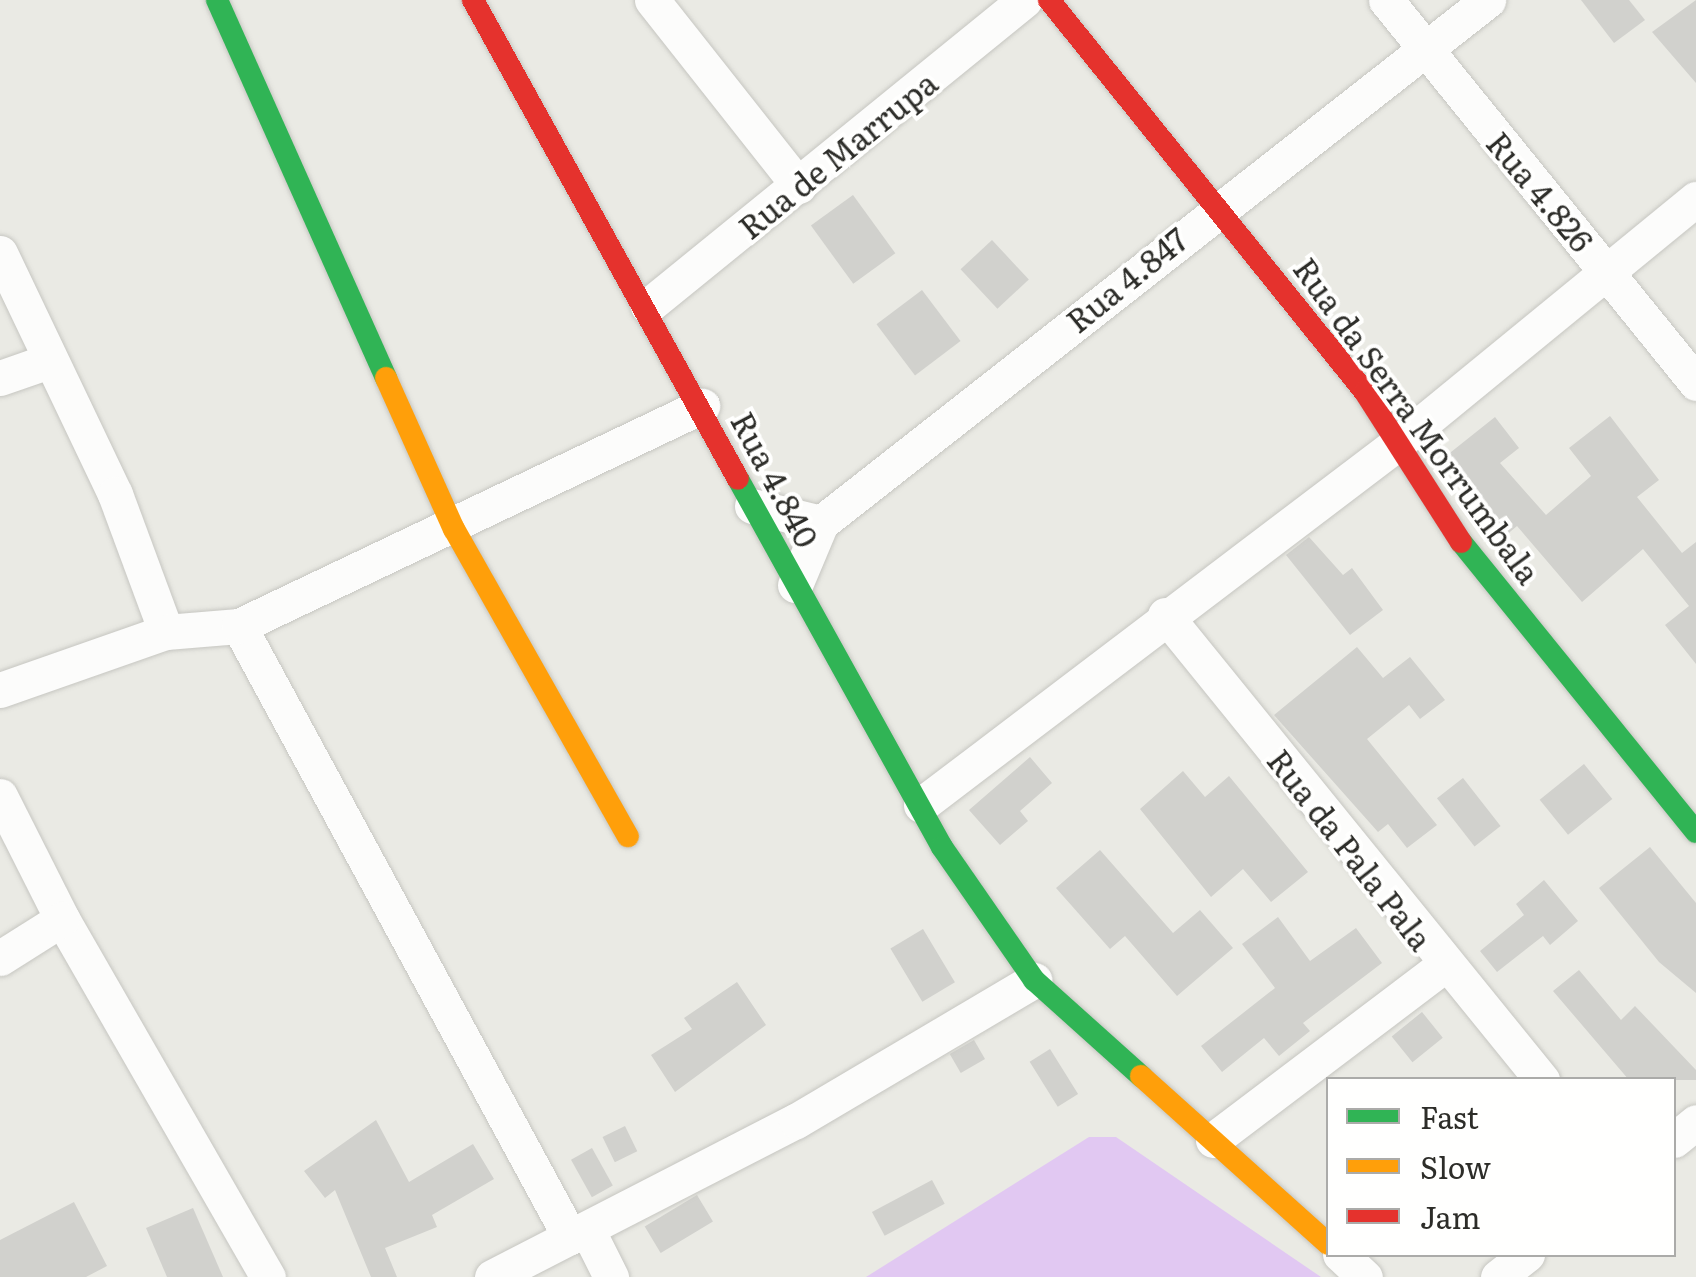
<!DOCTYPE html>
<html>
<head>
<meta charset="utf-8">
<style>
	body { margin:0 }
	#map { position:relative; width:1696px; height:1277px; overflow:hidden; background:#eaeae4; font-family:Literata,serif }
	div>[style] { position:absolute }
	[style*='--x'] { left:calc(var(--x)*1px); top:calc(var(--y)*1px); width:calc(var(--w)*1px); rotate:calc(var(--a)*1deg) }
	.green>* { inset:0; background:#e1c8f2 }
	.building>* { inset:0; background:#d1d1cd; transform-origin:0 0 }
	.roads { filter:drop-shadow(0 0 2px #c6c6c1) drop-shadow(0 0 2px #c6c6c1) }
	.street>* { height:35px; margin:-17.5px; padding:0 17.5px; transform-origin:17.5px; border-radius:17.5px; background:#fcfcfb }
	.fast>* { height:22px; margin:-11px; padding:0 11px; transform-origin:11px; border-radius:11px; background:#30b455 }
	.slow>* { height:22px; margin:-11px; padding:0 11px; transform-origin:11px; border-radius:11px; background:#ff9f0a }
	.jam>* { height:22px; margin:-11px; padding:0 11px; transform-origin:11px; border-radius:11px; background:#e5322d }
	span { translate:-50% -50%; white-space:nowrap; text-align:center; line-height:1.15; -webkit-text-stroke:8px #fffffe; paint-order:stroke }
	.street-label { font-size:32px; color:#2d2d29 }
	.legend { position:absolute; left:1326px; top:1077px; width:350px; height:180px; box-sizing:border-box; background:#fffffe; border:2px solid #ababa9; margin:0; padding:12px 18px; list-style:none; font-size:30px; color:#2d2d29 }
	.legend li { display:flex; align-items:center; gap:20px; height:50px }
	.legend b { width:50px; border:2px solid #ababa9 }
</style>
</head>
<body>
<div id="map">
	<div class="green">
		<div style="clip-path:polygon(1089px 1137px,1116px 1137px,1321px 1277px,866px 1277px)"></div>
	</div>
	<div class="building">
		<div style="clip-path:polygon(1581px 0,1629px 0,1645px 20px,1614px 43px)"></div>
		<div style="clip-path:polygon(1696px 0,1696px 83px,1652px 32px)"></div>
		<div style="left:853px;top:195px;width:72px;height:52px;rotate:54deg"></div>
		<div style="left:992px;top:240px;width:54px;height:43px;rotate:47deg"></div>
		<div style="left:922px;top:290px;width:64px;height:57px;rotate:53deg"></div>
		<div style="clip-path:polygon(1610px 416px,1659px 480px,1637px 497px,1682px 553px,1696px 542px,1696px 664px,1665px 625px,1689px 606px,1643px 549px,1582px 602px,1517px 526px,1504px 537px,1446px 456px,1495px 417px,1519px 448px,1500px 463px,1546px 515px,1591px 476px,1569px 448px)"></div>
		<div style="clip-path:polygon(1309px 537px,1343px 575px,1352px 568px,1383px 610px,1350px 635px,1286px 555px)"></div>
		<div style="clip-path:polygon(1357px 647px,1383px 678px,1410px 657px,1445px 700px,1420px 719px,1409px 705px,1367px 739px,1437px 825px,1407px 848px,1388px 824px,1378px 832px,1274px 715px)"></div>
		<div style="clip-path:polygon(1030px 757px,1052px 783px,1020px 811px,1028px 821px,1000px 845px,969px 810px)"></div>
		<div style="left:1584px;top:764px;width:45px;height:57px;rotate:51deg"></div>
		<div style="clip-path:polygon(1183px 771px,1205px 797px,1229px 776px,1308px 872px,1271px 902px,1243px 869px,1211px 897px,1140px 809px)"></div>
		<div style="left:1463px;top:778px;width:61px;height:33px;rotate:52deg"></div>
		<div style="clip-path:polygon(1650px 847px,1696px 903px,1696px 993px,1659px 962px,1599px 888px)"></div>
		<div style="clip-path:polygon(1100px 850px,1173px 933px,1200px 910px,1233px 948px,1177px 996px,1125px 936px,1110px 949px,1056px 888px)"></div>
		<div style="clip-path:polygon(1544px 880px,1578px 921px,1550px 945px,1543px 936px,1497px 972px,1480px 951px,1524px 915px,1516px 904px)"></div>
		<div style="clip-path:polygon(1278px 917px,1310px 961px,1356px 928px,1382px 963px,1303px 1023px,1310px 1031px,1279px 1056px,1264px 1038px,1222px 1072px,1201px 1046px,1275px 988px,1242px 944px)"></div>
		<div style="left:923px;top:929px;width:62px;height:38px;rotate:59deg"></div>
		<div style="clip-path:polygon(1579px 970px,1621px 1020px,1635px 1006px,1696px 1070px,1696px 1080px,1629px 1080px,1553px 991px)"></div>
		<div style="clip-path:polygon(737px 982px,766px 1025px,675px 1092px,651px 1055px,692px 1029px,684px 1018px)"></div>
		<div style="left:1422px;top:1012px;width:33px;height:39px;rotate:51deg"></div>
		<div style="left:974px;top:1040px;width:22px;height:28px;rotate:60deg"></div>
		<div style="left:1050px;top:1049px;width:53px;height:24px;rotate:58deg"></div>
		<div style="clip-path:polygon(376px 1120px,409px 1182px,473px 1144px,494px 1179px,432px 1215px,437px 1227px,385px 1248px,397px 1277px,371px 1277px,335px 1190px,325px 1198px,304px 1171px)"></div>
		<div style="left:625px;top:1126px;width:28px;height:25px;rotate:64deg"></div>
		<div style="left:592px;top:1148px;width:43px;height:24px;rotate:61deg"></div>
		<div style="left:932px;top:1180px;width:27px;height:68px;rotate:62deg"></div>
		<div style="left:697px;top:1195px;width:31px;height:61px;rotate:59deg"></div>
		<div style="clip-path:polygon(74px 1202px,107px 1266px,86px 1277px,0 1277px,0 1240px)"></div>
		<div style="clip-path:polygon(193px 1208px,223px 1277px,167px 1277px,146px 1228px)"></div>
	</div>
	<div class="roads">
		<div class="street">
			<div style="--x:652;--y:0;--w:237;--a:51.7"></div>
			<div style="--x:1386;--y:0;--w:493;--a:51"></div>
			<div style="--x:0;--y:253;--w:267;--a:64.5"></div>
			<div style="--x:115;--y:494;--w:147;--a:69.7"></div>
			<div style="--x:648;--y:306;--w:485;--a:-39.1"></div>
			<div style="--x:0;--y:378;--w:49;--a:-19.2"></div>
			<div style="--x:752;--y:506;--w:71;--a:13.8"></div>
			<div style="--x:795;--y:585;--w:67;--a:-67.2"></div>
			<div style="--x:821;--y:523;--w:848;--a:-38.1"></div>
			<div style="--x:1165;--y:615;--w:599;--a:50.97"></div>
			<div style="--x:239;--y:626;--w:695;--a:61.55"></div>
			<div style="--x:0;--y:690;--w:176;--a:-19.3"></div>
			<div style="--x:166;--y:632;--w:73;--a:-4.7"></div>
			<div style="--x:239;--y:626;--w:513;--a:-25.42"></div>
			<div style="--x:0;--y:796;--w:138;--a:63.2"></div>
			<div style="--x:62;--y:919;--w:413;--a:60.1"></div>
			<div style="--x:921;--y:805;--w:594;--a:-37.2"></div>
			<div style="--x:1394;--y:446;--w:390;--a:-39.3"></div>
			<div style="--x:0;--y:958;--w:73;--a:-32.2"></div>
			<div style="--x:1213;--y:1140;--w:288;--a:-37.1"></div>
			<div style="--x:1674;--y:1140;--w:28;--a:-39"></div>
			<div style="--x:587;--y:1229;--w:54;--a:63.4"></div>
			<div style="--x:1340;--y:1254;--w:34;--a:43"></div>
			<div style="--x:492;--y:1277;--w:342;--a:-27.2"></div>
			<div style="--x:796;--y:1121;--w:277;--a:-30.6"></div>
			<div style="--x:1498;--y:1277;--w:37;--a:-38"></div>
		</div>
		<div class="fast">
			<div style="--x:217;--y:0;--w:414;--a:65.9"></div>
			<div style="--x:738;--y:479;--w:421;--a:61"></div>
			<div style="--x:942;--y:847;--w:162;--a:55.3"></div>
			<div style="--x:1034;--y:980;--w:144;--a:41.9"></div>
			<div style="--x:1461;--y:542;--w:373;--a:51"></div>
		</div>
		<div class="slow">
			<div style="--x:386;--y:378;--w:166;--a:65.8"></div>
			<div style="--x:454;--y:529;--w:353;--a:60.5"></div>
			<div style="--x:1141;--y:1076;--w:251;--a:41.9"></div>
		</div>
		<div class="jam">
			<div style="--x:473;--y:0;--w:547;--a:61.05"></div>
			<div style="--x:1049;--y:0;--w:504;--a:51.13"></div>
			<div style="--x:1365;--y:392;--w:178;--a:57.4"></div>
		</div>
	</div>
	<div class="street-label">
		<span style="left:837px;top:154px;rotate:-39deg">Rua de Marrupa</span>
		<span style="left:1541px;top:191px;rotate:50deg">Rua 4.826</span>
		<span style="left:1126px;top:279px;rotate:-39deg">Rua 4.847</span>
		<span style="left:1418px;top:420px;rotate:54deg">Rua da Serra Morrumbala</span>
		<span style="left:776px;top:479px;rotate:62deg">Rua 4.840</span>
		<span style="left:1351px;top:849px;rotate:52deg">Rua da Pala Pala</span>
	</div>
	<ul class="legend">
	<li><b style="height:12px;background:#30b455"></b>Fast</li>
	<li><b style="height:12px;background:#ff9f0a"></b>Slow</li>
	<li><b style="height:12px;background:#e5322d"></b>Jam</li>
	</ul>
</div>
</body>
</html>
